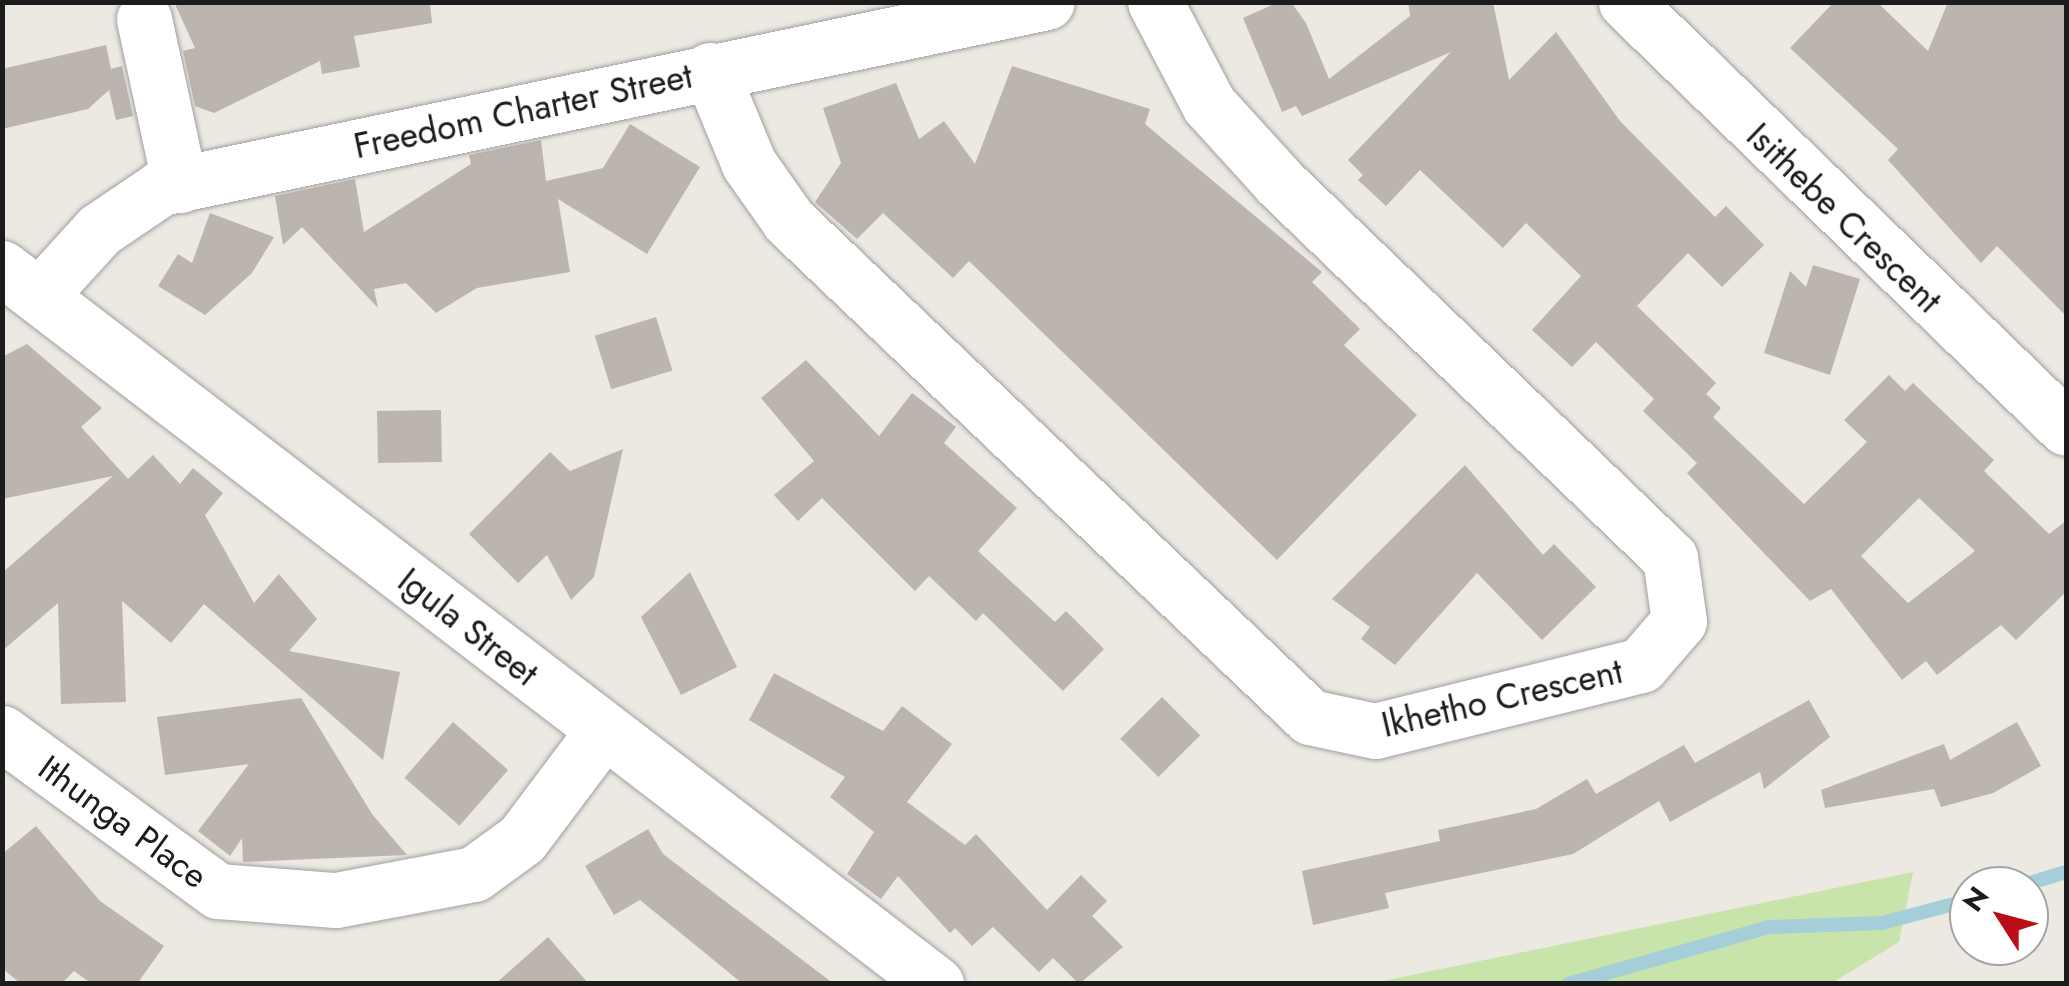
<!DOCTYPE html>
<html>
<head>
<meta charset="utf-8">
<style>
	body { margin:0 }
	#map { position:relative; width:2069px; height:986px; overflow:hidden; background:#ece8e2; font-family:Jost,sans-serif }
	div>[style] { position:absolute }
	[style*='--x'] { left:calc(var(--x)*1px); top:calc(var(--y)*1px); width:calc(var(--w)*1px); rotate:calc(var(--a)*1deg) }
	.grass>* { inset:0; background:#c9e4aa }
	.stream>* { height:14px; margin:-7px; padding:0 7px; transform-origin:7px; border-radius:7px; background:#a4ced8 }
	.building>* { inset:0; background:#bcb4af; transform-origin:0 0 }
	.roads { filter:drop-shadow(0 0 2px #a0a0a0) drop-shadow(0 0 2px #a0a0a0) }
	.minor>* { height:55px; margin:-27.5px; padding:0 27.5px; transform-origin:27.5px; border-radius:27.5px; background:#fff }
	span { translate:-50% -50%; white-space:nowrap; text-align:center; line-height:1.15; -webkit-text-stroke:10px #fff; paint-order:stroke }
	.street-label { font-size:35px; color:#1c1c1c }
	.frame { position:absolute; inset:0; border:5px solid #1c1c1c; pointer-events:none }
	.north { position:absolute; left:1949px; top:866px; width:100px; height:100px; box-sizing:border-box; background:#fff; border:2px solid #a4a4a4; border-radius:50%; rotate:306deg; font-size:28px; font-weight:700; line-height:40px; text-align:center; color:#1c1c1c }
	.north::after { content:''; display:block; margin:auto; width:35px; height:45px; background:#ba0d15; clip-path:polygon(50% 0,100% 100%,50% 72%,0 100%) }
</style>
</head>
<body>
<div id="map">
	<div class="grass">
		<div style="clip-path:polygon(1913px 872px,1899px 942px,1832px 983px,1373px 983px)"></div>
	</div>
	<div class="stream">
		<div style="--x:2020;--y:886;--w:48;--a:-16.9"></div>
		<div style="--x:1568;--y:984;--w:210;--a:-15.8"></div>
		<div style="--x:1770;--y:927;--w:112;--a:-2"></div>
		<div style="--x:1882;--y:923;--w:90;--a:-14.8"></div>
	</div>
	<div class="building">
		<div style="clip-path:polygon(174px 2px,430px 2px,432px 23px,354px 36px,360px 67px,322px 74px,320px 61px,214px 113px,195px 106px,183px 51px,195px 48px)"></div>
		<div style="clip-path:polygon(evenodd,1279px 2px,1291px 2px,1306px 23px,1329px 79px,1410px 16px,1408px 2px,1493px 2px,1509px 80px,1556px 32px,1620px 121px,1715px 217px,1726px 206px,1764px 245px,1722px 287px,1688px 253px,1637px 306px,1716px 383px,1706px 394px,1721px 408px,1713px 417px,1804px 504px,1867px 442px,1844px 420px,1889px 375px,1905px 391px,1913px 383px,1994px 460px,1984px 471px,2049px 534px,2066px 521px,2066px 592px,2016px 640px,2001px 625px,1937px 675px,1926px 661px,1902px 680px,1831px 589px,1810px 601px,1687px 473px,1697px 463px,1643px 411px,1654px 399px,1596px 342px,1572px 367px,1532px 330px,1581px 276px,1526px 223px,1503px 248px,1420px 170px,1386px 206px,1358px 180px,1363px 175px,1348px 160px,1451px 52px,1302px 116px,1296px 106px,1282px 112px,1243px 18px,1279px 2px,1919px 498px,1975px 551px,1908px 603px,1861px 556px,1919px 498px)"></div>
		<div style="clip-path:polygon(1834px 2px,1877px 2px,1928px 51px,1948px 2px,2066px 2px,2066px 316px,1997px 246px,1981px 263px,1888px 160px,1898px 149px,1790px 48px)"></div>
		<div style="clip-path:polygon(106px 45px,111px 69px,122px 66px,133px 116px,116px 120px,109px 90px,88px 109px,2px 129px,2px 69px)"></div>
		<div style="clip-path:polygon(1012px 66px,1150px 109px,1145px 124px,1322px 272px,1312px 282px,1360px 329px,1344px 345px,1417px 415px,1277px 560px,969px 261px,953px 278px,883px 213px,857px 239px,815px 202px,841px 163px,823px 108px,896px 83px,919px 139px,944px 121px,975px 164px)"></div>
		<div style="clip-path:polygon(630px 124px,700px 167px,647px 254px,558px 199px,570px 272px,477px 288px,436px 313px,406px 283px,374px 289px,378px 308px,302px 227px,283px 245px,275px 196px,355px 179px,364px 232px,471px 164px,469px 155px,541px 140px,546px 181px,603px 168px)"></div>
		<div style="clip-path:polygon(210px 213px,274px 237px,252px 273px,205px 315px,158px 286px,178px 254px,192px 263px)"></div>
		<div style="clip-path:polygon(1813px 265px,1860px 279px,1830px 375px,1764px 353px,1790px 271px,1806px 287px)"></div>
		<div style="left:656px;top:317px;width:56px;height:64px;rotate:73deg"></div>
		<div style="clip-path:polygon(27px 344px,102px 408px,81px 427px,128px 479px,153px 455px,180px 484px,193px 468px,223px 493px,205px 515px,254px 603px,279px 574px,317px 619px,289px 651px,400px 672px,383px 760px,204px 604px,171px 643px,122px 601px,126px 702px,61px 704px,58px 603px,2px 651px,2px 573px,113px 476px,2px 499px,2px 357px)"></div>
		<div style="clip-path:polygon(806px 360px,879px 436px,912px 393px,956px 427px,944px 443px,1017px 508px,978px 551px,1055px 622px,1066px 611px,1104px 649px,1063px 691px,983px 613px,976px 621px,929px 576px,915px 591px,822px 498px,798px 521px,774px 495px,814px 461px,761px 398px)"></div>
		<div style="left:441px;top:410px;width:52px;height:64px;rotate:89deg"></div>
		<div style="clip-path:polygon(623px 449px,594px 577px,571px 600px,547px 555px,518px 583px,469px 534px,550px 452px,570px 471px)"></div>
		<div style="clip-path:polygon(1465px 465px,1543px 555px,1554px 544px,1596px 587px,1542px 640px,1477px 573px,1395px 665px,1361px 639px,1370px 627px,1332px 599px)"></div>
		<div style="clip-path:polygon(690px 572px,737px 667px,681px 695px,641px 617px)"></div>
		<div style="clip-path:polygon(774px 673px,883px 731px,902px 706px,952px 744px,907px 802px,965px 845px,976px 834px,1047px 910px,1081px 875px,1107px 901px,1092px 916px,1123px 947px,1079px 984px,1053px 958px,1039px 972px,993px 927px,972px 946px,955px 928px,950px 933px,898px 876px,881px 899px,847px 874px,874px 832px,830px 797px,845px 777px,749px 720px)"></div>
		<div style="left:1162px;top:697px;width:54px;height:59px;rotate:45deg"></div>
		<div style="clip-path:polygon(301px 698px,372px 814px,407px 855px,243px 862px,242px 838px,230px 856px,198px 831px,249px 764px,165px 775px,157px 717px)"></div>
		<div style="clip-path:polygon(1809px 700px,1830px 737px,1764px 789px,1760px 772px,1670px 822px,1659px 801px,1573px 854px,1385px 893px,1389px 908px,1313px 925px,1302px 871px,1440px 841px,1438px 830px,1536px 809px,1587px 779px,1596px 794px,1684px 745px,1695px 763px)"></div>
		<div style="left:453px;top:722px;width:73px;height:74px;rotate:41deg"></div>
		<div style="clip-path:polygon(2017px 722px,2041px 766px,1993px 793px,1941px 807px,1934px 789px,1825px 808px,1821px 790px,1944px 744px,1950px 760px)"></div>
		<div style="clip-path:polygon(36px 826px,100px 901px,164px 946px,137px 984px,92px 984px,74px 971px,61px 984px,21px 984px,2px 968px,2px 854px)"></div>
		<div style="clip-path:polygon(648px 829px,663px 854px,834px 984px,743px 984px,640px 900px,614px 915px,585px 866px)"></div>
		<div style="clip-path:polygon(548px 937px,589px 984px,495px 984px)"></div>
	</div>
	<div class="roads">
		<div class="minor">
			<div style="--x:1626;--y:2;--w:612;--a:44.07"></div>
			<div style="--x:144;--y:19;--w:170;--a:77.8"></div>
			<div style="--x:710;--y:70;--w:102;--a:67.5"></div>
			<div style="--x:749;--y:164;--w:70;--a:54.9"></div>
			<div style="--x:789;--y:221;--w:719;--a:43.59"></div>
			<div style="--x:1310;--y:717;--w:66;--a:12.2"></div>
			<div style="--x:1375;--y:731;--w:274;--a:-13.9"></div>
			<div style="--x:1641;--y:665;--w:58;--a:-49.2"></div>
			<div style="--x:1679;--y:621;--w:64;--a:-98.1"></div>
			<div style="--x:1670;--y:558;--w:540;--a:-136.13"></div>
			<div style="--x:1281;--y:184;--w:107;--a:-132.3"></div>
			<div style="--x:1209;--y:105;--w:116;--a:-117.7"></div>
			<div style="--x:2;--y:268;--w:1177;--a:37.47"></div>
			<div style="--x:39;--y:296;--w:89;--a:-47.7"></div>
			<div style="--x:99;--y:230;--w:75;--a:-34.1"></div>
			<div style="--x:161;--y:188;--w:905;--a:-11.86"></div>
			<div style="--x:2;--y:733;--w:268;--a:36.2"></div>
			<div style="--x:218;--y:891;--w:118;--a:4.4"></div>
			<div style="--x:336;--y:900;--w:140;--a:-10.7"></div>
			<div style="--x:474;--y:874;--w:59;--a:-36.1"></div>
			<div style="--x:522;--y:839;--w:135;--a:-53.1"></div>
		</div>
	</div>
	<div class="street-label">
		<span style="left:523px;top:111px;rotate:-12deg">Freedom Charter Street</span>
		<span style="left:1844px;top:218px;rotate:44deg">Isithebe Crescent</span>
		<span style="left:468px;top:627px;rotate:38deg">Igula Street</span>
		<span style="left:1502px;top:698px;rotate:-13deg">Ikhetho Crescent</span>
		<span style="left:123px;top:822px;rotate:36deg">Ithunga Place</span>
	</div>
	<div class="frame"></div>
	<div class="north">N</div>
</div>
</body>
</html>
